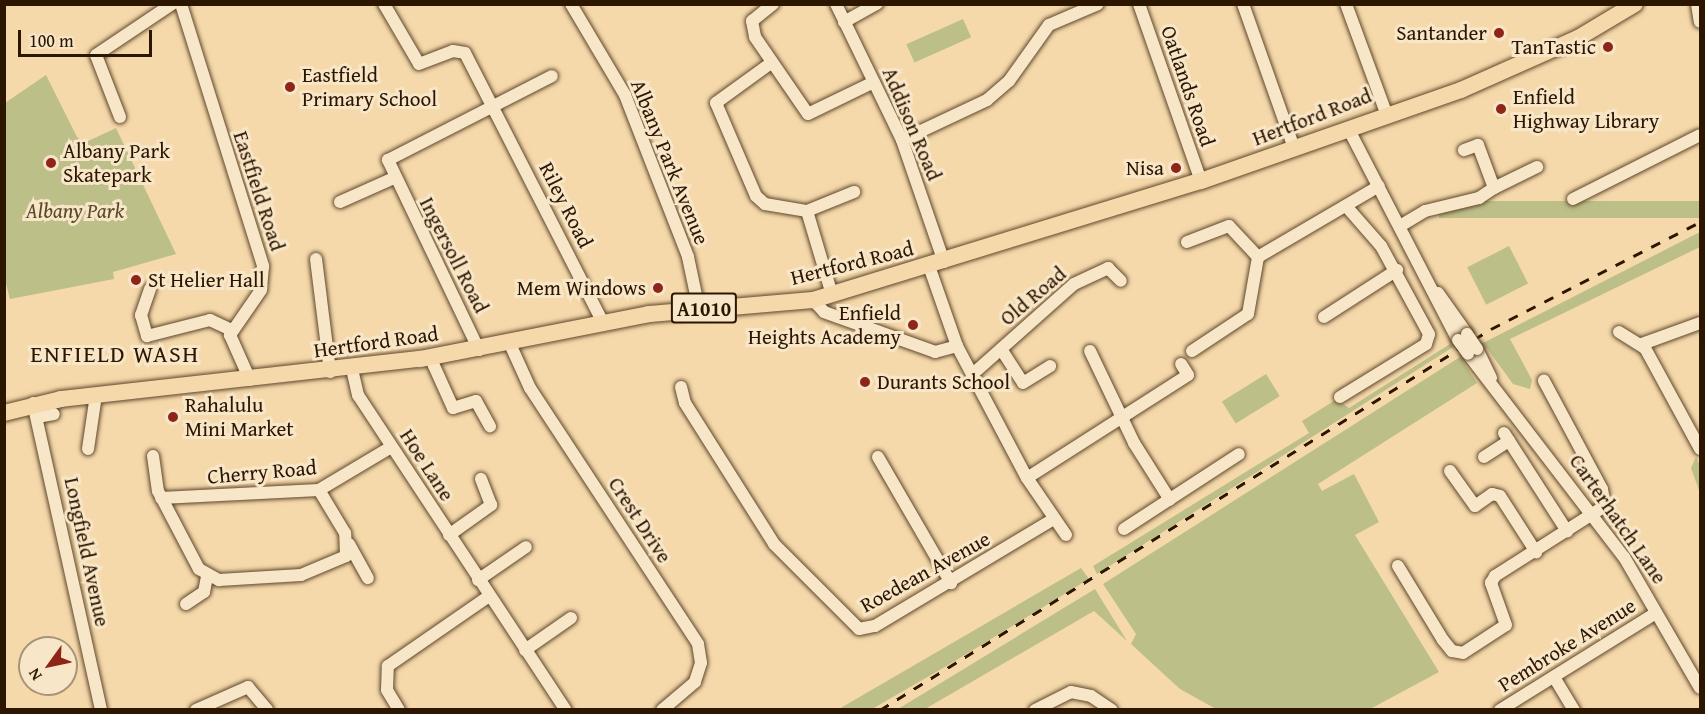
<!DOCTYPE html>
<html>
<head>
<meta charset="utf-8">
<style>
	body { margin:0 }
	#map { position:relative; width:1705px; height:714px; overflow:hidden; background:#f5d9ab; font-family:"Gentium Book Plus",serif }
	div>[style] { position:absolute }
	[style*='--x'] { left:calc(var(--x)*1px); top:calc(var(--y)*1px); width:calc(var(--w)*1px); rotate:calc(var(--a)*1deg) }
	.green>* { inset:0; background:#bcbf88; transform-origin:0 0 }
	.roads { filter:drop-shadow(0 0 2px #5f472b) drop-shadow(0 0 2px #5f472b) }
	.minor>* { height:12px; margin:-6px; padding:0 6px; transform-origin:6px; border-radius:6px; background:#f8e6c8 }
	.major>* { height:16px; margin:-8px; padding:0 8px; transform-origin:8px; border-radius:8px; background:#f5d9ab }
	.rail>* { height:3px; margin-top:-1.5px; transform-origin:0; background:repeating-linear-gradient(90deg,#2d1600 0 10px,transparent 0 20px) }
	.bridges { filter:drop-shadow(0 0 2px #5f472b) drop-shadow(0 0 2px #5f472b) }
	.minor-bridge>* { height:12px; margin:-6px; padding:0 6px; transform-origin:6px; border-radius:6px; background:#f8e6c8 }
	.dots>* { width:16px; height:16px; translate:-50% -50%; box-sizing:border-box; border:3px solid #f8e6c8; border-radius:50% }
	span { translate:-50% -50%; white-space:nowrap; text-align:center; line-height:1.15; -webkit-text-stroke:6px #f8e6c8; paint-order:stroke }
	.shield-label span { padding:2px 4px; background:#f8e6c8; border:2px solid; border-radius:4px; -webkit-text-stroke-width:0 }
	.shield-label { font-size:20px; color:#2d1600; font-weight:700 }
	.poi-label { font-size:21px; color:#2d1600 }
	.right { translate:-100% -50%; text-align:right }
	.left { translate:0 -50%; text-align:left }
	.street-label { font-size:21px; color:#2d1600 }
	.park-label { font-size:21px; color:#584929; font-style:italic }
	.quarter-label { font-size:24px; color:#2d1600; letter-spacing:1.5px }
	.frame { position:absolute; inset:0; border:6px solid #2d1600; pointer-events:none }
	.north { position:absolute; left:18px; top:636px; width:60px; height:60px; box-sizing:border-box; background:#f8e6c8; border:2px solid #a79378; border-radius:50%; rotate:237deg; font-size:16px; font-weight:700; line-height:24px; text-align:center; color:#2d1600 }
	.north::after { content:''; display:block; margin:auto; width:21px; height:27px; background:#8f2418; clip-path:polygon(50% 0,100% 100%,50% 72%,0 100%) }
	.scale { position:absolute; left:18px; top:30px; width:134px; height:27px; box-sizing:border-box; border:3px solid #2d1600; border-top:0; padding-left:8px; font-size:18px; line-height:21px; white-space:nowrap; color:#2d1600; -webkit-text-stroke:4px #f8e6c8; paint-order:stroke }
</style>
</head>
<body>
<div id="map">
	<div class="green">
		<div style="left:963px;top:19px;width:20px;height:62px;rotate:66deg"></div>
		<div style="clip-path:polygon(46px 75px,77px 137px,86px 142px,116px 128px,176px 254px,113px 272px,114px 279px,10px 299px,4px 276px,5px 103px)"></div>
		<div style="left:1700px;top:201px;width:17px;height:261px;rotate:90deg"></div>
		<div style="clip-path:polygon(1700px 232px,1700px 247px,1510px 339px,1532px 380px,1530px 389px,1513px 384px,1483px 343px)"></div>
		<div style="left:1509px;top:246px;width:42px;height:47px;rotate:63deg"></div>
		<div style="clip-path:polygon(1450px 344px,1453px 347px,1097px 574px,1093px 566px,1309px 433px,1302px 421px,1337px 399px,1349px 408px)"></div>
		<div style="clip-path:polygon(1460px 357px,1477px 383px,1318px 484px,1322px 491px,1354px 474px,1379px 522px,1355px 535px,1439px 672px,1370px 709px,1216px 709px,1180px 689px,1131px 644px,1136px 634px,1103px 584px)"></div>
		<div style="left:1266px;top:374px;width:26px;height:52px;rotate:58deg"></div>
		<div style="clip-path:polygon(1696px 457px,1700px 465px,1700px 493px,1691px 468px)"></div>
		<div style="clip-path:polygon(1081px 568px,1089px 579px,950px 664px,872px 709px,839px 709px)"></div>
		<div style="clip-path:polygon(1095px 589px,1127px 641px,1094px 611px,925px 709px,898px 709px)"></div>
	</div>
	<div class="roads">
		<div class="minor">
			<div style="--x:181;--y:4;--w:275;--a:72.6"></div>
			<div style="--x:263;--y:266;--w:24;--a:95"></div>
			<div style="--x:261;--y:290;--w:55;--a:124.6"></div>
			<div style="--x:230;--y:335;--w:49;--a:66"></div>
			<div style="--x:384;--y:4;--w:69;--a:59.7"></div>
			<div style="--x:419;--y:64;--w:36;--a:-21"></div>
			<div style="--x:453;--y:51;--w:12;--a:9"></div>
			<div style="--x:465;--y:53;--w:303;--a:62.9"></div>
			<div style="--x:571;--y:4;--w:106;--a:59.3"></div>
			<div style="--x:625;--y:95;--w:174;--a:68.7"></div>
			<div style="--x:688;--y:257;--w:53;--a:78.1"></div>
			<div style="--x:773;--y:4;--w:27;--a:141"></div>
			<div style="--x:752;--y:21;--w:16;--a:79"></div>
			<div style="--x:755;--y:37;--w:93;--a:55.5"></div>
			<div style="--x:808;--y:114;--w:73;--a:-25.9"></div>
			<div style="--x:836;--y:4;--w:151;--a:64.1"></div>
			<div style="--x:902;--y:140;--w:129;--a:71"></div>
			<div style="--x:1139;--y:4;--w:188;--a:70.7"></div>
			<div style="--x:1243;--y:4;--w:153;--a:70.5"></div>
			<div style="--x:1346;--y:4;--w:116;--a:69.8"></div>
			<div style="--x:1697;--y:4;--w:18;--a:81"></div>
			<div style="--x:844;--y:22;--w:38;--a:-29"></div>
			<div style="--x:771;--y:63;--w:68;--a:144"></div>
			<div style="--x:716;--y:103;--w:101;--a:66.7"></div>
			<div style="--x:756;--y:196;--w:12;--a:42"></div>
			<div style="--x:765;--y:204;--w:43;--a:9.5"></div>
			<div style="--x:807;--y:211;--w:51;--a:-22"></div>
			<div style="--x:120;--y:117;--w:66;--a:-111.2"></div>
			<div style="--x:96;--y:55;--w:92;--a:-33.9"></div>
			<div style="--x:1349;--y:130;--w:237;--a:62.6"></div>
			<div style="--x:902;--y:140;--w:94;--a:-25.2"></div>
			<div style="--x:987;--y:100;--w:29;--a:-41"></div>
			<div style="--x:1009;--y:81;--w:69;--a:-54.5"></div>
			<div style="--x:1049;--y:25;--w:53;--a:-23.2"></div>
			<div style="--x:1494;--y:188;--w:48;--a:-26"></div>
			<div style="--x:1573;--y:199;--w:142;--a:-26.7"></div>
			<div style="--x:340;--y:202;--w:59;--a:-24"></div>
			<div style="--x:807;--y:211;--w:88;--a:73.4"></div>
			<div style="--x:1400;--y:226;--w:29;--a:-31"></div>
			<div style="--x:1425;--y:211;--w:56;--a:-13.5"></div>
			<div style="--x:1479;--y:198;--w:18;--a:-34"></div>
			<div style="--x:1494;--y:188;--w:46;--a:-110.4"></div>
			<div style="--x:1478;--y:145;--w:15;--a:160"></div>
			<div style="--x:1187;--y:242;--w:45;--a:-20.9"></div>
			<div style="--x:1229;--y:226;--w:42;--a:46.9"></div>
			<div style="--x:316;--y:259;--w:114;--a:82.9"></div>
			<div style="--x:929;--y:266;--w:85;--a:70.7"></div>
			<div style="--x:957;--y:346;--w:149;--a:62.1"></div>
			<div style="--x:1027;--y:478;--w:69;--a:55.6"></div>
			<div style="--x:150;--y:289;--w:28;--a:109"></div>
			<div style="--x:141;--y:315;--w:22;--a:74"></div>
			<div style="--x:147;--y:336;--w:65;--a:-14.3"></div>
			<div style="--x:210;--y:320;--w:23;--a:25"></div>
			<div style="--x:1438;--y:293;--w:50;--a:54.7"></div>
			<div style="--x:813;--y:300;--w:16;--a:47"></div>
			<div style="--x:824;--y:312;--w:118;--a:19.8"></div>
			<div style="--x:935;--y:352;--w:23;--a:-15"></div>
			<div style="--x:1324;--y:317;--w:87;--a:-32.8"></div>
			<div style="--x:1619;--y:332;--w:31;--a:32"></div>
			<div style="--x:1645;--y:348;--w:115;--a:61.4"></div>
			<div style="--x:510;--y:344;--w:48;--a:65.6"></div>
			<div style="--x:530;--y:388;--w:306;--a:56.7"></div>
			<div style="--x:698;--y:644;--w:19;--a:81"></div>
			<div style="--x:701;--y:663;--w:20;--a:108"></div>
			<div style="--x:695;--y:682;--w:43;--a:139.7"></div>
			<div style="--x:1642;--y:344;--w:62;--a:-19.9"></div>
			<div style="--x:1001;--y:349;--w:40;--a:57.1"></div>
			<div style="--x:1023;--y:383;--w:32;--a:-32"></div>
			<div style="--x:1477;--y:349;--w:32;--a:64"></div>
			<div style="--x:479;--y:350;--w:211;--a:-115.6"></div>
			<div style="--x:388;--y:160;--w:184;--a:-27.1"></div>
			<div style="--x:1090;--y:351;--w:102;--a:64.4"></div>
			<div style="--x:1134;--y:443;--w:67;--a:57.7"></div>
			<div style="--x:1192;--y:351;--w:67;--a:-33.5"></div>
			<div style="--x:1248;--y:314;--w:58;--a:-80"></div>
			<div style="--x:1258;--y:257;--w:140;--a:-30.4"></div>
			<div style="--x:1468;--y:354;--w:256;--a:52.5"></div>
			<div style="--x:1624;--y:557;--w:151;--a:59.9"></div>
			<div style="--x:430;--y:357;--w:56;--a:65.7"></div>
			<div style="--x:453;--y:408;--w:24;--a:-17"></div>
			<div style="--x:476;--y:401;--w:29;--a:61"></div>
			<div style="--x:352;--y:369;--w:27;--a:77"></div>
			<div style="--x:358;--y:395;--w:377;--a:56.6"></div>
			<div style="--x:975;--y:372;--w:132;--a:-41.6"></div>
			<div style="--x:1074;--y:284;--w:38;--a:-25"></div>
			<div style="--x:1108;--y:268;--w:18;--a:45"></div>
			<div style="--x:681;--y:387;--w:16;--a:76"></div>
			<div style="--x:685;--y:403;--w:167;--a:57.7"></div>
			<div style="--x:774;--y:544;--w:120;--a:45"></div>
			<div style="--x:859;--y:629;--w:16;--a:-11"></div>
			<div style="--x:875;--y:626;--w:209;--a:-30.9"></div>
			<div style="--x:1340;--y:397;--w:101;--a:-31.6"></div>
			<div style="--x:1426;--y:344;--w:10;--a:-73"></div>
			<div style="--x:1429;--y:334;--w:100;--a:-118.6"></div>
			<div style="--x:1381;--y:246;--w:53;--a:-131.2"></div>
			<div style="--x:33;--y:403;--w:314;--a:77.5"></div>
			<div style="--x:37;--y:417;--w:17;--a:-10"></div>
			<div style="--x:1504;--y:433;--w:117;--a:57.3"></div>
			<div style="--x:88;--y:449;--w:55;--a:-81.6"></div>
			<div style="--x:153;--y:456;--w:35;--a:82"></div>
			<div style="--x:158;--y:491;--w:88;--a:62.3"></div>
			<div style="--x:199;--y:569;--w:23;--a:29"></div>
			<div style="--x:219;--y:580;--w:82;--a:-3.5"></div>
			<div style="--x:301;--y:575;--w:49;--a:-22.9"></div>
			<div style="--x:346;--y:556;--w:23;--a:-92"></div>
			<div style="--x:345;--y:533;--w:50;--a:-121.2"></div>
			<div style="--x:878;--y:457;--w:146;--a:59.9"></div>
			<div style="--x:1484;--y:457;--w:30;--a:-33"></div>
			<div style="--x:1450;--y:471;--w:43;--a:54.5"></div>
			<div style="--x:1475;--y:506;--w:21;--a:-35"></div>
			<div style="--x:1492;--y:494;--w:8;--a:14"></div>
			<div style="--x:1500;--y:496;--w:67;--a:57.3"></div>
			<div style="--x:1027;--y:478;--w:191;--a:-32.6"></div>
			<div style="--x:1188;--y:375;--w:13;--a:-122"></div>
			<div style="--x:161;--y:498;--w:158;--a:-2.9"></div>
			<div style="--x:319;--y:490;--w:84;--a:-30.8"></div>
			<div style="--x:1124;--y:529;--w:137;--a:-33.1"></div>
			<div style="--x:449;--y:535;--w:52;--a:-35.5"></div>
			<div style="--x:491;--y:505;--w:28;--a:-111"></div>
			<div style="--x:349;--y:544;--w:39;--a:61"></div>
			<div style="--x:1398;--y:566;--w:87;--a:58.7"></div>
			<div style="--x:1443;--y:640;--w:14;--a:51"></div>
			<div style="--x:1452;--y:651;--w:11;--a:10"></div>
			<div style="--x:1463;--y:653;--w:51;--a:-33.1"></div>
			<div style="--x:1506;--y:625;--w:45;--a:-109.7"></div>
			<div style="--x:1491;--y:583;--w:8;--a:-60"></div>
			<div style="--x:1495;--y:576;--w:130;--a:-32.5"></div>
			<div style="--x:1605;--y:506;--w:17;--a:-100"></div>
			<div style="--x:1602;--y:489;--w:123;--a:-118.2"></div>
			<div style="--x:478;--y:580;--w:58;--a:-34.5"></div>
			<div style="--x:186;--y:604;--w:22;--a:-34"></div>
			<div style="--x:204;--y:592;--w:16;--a:-79"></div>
			<div style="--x:525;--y:650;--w:56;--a:-34.8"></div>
			<div style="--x:1554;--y:677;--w:39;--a:59"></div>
			<div style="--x:196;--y:710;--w:57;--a:-23.9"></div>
			<div style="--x:248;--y:687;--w:30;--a:50"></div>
			<div style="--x:399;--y:710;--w:23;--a:-121"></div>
			<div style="--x:387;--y:690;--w:24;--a:-88"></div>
			<div style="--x:388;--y:666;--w:123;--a:-34.7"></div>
			<div style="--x:1035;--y:710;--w:40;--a:-26.6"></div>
			<div style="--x:1071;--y:692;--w:20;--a:11"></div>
			<div style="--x:1091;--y:696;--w:25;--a:34"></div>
			<div style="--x:1500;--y:710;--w:181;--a:-31.9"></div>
		</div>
		<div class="major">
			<div style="--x:4;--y:413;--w:59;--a:-13.8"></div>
			<div style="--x:61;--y:399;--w:361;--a:-6.4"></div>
			<div style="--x:420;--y:359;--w:233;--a:-11.1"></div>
			<div style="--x:649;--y:314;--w:165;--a:-4.9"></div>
			<div style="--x:813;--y:300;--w:406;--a:-17.1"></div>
			<div style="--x:1201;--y:181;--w:275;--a:-19.3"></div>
			<div style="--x:1461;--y:90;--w:128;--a:-24"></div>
			<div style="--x:1578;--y:38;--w:66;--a:-30.8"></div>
		</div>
	</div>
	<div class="rail">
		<div style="--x:880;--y:710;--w:720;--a:-31.95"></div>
		<div style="--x:1491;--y:329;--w:235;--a:-27.1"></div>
	</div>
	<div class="bridges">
		<div class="minor-bridge">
			<div style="--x:1467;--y:334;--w:18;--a:56"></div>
			<div style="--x:1458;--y:340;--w:17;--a:54"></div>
		</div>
	</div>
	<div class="dots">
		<div style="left:1499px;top:33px;background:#8f2418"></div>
		<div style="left:1608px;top:47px;background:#8f2418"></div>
		<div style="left:290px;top:87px;background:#8f2418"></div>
		<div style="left:1501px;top:109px;background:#8f2418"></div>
		<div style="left:51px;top:163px;background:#8f2418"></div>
		<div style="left:1176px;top:168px;background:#8f2418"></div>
		<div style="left:136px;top:280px;background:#8f2418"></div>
		<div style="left:658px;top:288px;background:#8f2418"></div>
		<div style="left:913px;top:325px;background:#8f2418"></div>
		<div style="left:865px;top:382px;background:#8f2418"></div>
		<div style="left:173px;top:417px;background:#8f2418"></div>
	</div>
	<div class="shield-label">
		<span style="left:704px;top:308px">A1010</span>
	</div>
	<div class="poi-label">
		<span class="right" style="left:1487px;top:33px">Santander</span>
		<span class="right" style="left:1596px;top:47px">TanTastic</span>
		<span class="left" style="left:302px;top:87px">Eastfield<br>Primary School</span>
		<span class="left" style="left:1513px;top:109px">Enfield<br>Highway Library</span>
		<span class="left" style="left:63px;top:163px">Albany Park<br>Skatepark</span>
		<span class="right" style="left:1164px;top:168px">Nisa</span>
		<span class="left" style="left:148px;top:280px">St Helier Hall</span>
		<span class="right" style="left:646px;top:288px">Mem Windows</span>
		<span class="right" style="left:901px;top:325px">Enfield<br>Heights Academy</span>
		<span class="left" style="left:877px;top:382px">Durants School</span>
		<span class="left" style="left:185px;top:417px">Rahalulu<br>Mini Market</span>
	</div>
	<div class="street-label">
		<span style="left:1188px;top:86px;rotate:71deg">Oatlands Road</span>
		<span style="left:1312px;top:117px;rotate:-21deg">Hertford Road</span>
		<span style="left:912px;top:124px;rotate:67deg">Addison Road</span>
		<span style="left:670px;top:162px;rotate:68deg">Albany Park Avenue</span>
		<span style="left:259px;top:191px;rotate:72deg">Eastfield Road</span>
		<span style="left:566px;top:205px;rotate:63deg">Riley Road</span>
		<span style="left:454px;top:255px;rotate:63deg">Ingersoll Road</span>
		<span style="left:852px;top:263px;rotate:-14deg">Hertford Road</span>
		<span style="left:1033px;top:296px;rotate:-40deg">Old Road</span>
		<span style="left:376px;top:342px;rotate:-8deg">Hertford Road</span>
		<span style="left:427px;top:465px;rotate:57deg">Hoe Lane</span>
		<span style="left:262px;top:472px;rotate:-5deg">Cherry Road</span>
		<span style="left:1618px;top:519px;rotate:55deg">Carterhatch Lane</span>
		<span style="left:640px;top:520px;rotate:57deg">Crest Drive</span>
		<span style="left:87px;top:552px;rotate:78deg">Longfield Avenue</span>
		<span style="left:925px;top:572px;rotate:-29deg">Roedean Avenue</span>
		<span style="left:1567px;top:645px;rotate:-32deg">Pembroke Avenue</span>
	</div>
	<div class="park-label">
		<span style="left:75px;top:211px">Albany Park</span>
	</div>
	<div class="quarter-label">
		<span style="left:115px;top:354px">ENFIELD WASH</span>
	</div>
	<div class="frame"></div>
	<div class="north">N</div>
	<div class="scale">100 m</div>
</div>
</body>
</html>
